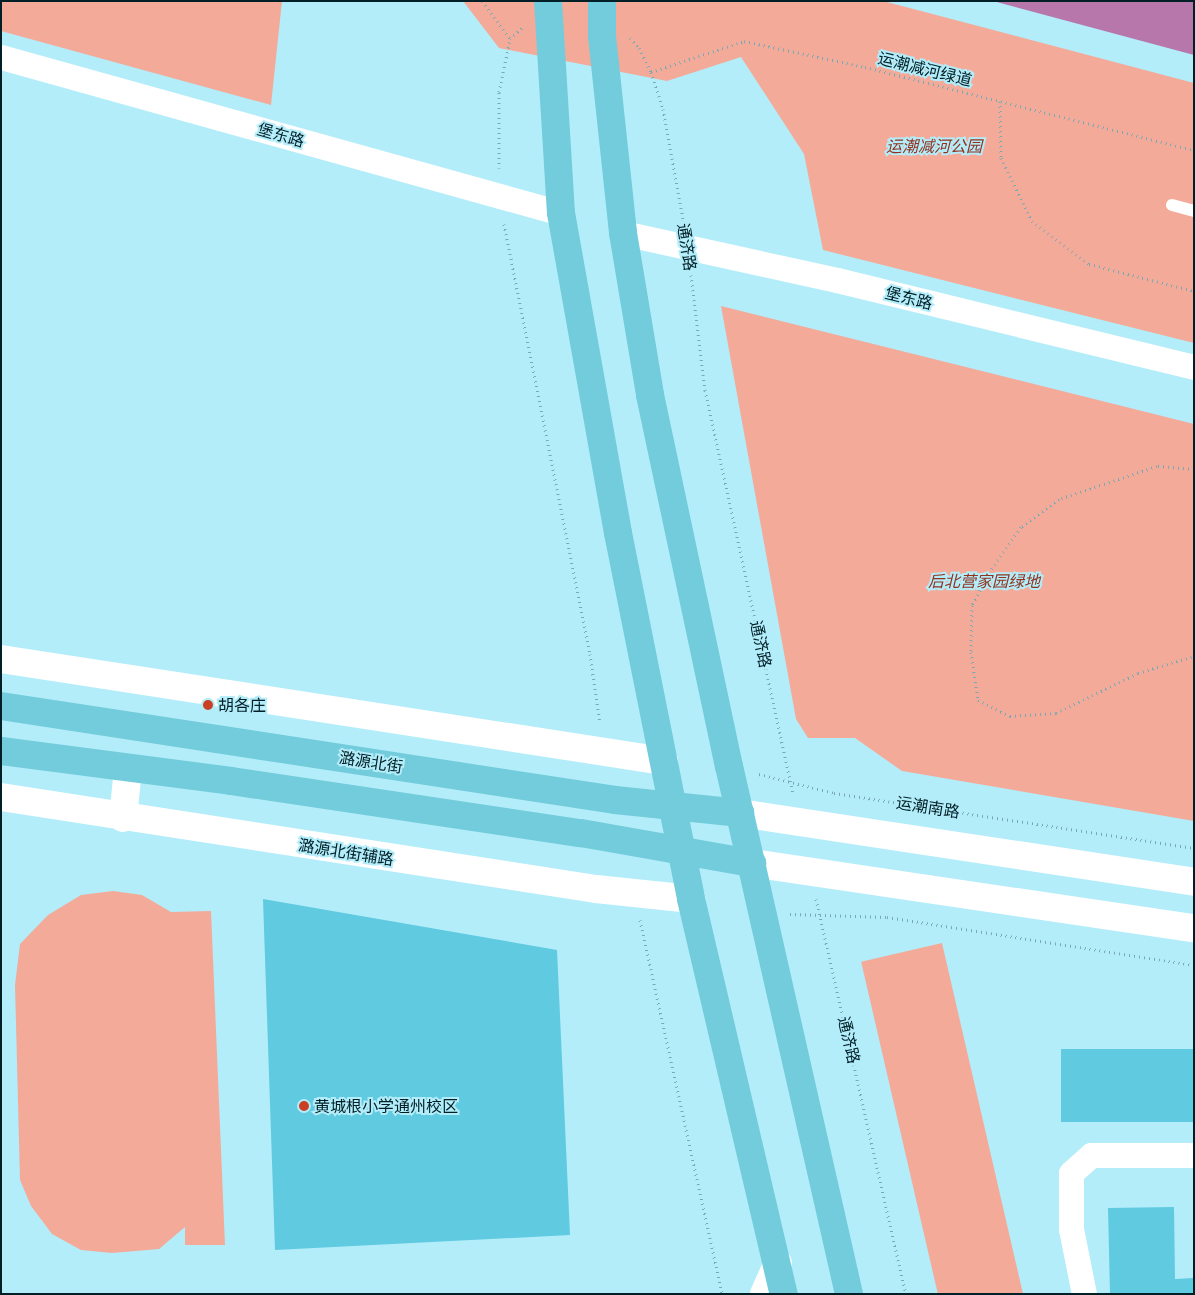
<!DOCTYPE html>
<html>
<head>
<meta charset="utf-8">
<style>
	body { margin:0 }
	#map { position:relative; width:1195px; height:1295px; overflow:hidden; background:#b3edfa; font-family:Merriweather,"Noto Sans SC",serif }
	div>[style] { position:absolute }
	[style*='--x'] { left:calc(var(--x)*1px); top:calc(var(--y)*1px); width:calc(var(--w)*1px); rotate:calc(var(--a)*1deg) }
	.green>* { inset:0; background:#f4aa99; transform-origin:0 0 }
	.water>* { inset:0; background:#b777ab }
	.building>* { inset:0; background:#5fcae0; transform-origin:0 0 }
	.path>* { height:3px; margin-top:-1.5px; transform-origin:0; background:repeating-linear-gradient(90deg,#78a9b4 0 1px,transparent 0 5px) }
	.service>* { height:12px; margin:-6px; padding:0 6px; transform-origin:6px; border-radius:6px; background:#fff }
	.minor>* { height:25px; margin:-12.5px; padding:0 12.5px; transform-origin:12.5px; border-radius:12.5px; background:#fff }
	.tertiary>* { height:28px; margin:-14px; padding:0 14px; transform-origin:14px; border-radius:14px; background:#fff }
	.secondary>* { height:28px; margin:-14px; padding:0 14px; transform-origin:14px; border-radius:14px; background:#fff }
	.primary>* { height:28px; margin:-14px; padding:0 14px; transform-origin:14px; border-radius:14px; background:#73ccdb }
	.dots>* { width:14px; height:14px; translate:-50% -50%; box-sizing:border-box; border:2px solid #b3edfa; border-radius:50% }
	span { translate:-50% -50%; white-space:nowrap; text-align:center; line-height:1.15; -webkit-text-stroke:4px #b3edfa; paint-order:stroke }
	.street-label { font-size:16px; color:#001f26 }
	.park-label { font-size:16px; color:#93311d; font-style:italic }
	.poi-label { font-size:16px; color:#001f26 }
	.left { translate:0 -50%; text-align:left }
	.frame { position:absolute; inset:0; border:2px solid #001f26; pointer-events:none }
</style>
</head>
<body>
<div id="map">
	<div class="green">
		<div style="clip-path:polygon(1px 1px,282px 1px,271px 105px,1px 31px)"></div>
		<div style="clip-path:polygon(463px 1px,883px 1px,1194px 83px,1194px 343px,823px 250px,804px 154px,741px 57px,667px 81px,499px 48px)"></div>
		<div style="clip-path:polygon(721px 306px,1194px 424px,1194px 821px,902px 771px,855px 738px,808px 738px,796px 719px)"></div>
		<div style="clip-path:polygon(113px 891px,142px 895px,171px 912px,211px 911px,225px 1245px,185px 1245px,185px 1227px,159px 1249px,112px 1253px,81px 1250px,52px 1234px,31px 1206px,20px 1180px,15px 985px,20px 944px,48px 915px,81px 895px)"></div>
		<div style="left:942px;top:943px;width:360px;height:83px;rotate:77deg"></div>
	</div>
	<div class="water">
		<div style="clip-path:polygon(993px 1px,1194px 1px,1194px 55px)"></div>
	</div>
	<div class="building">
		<div style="clip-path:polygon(263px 899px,557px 950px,570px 1235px,275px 1250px)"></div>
		<div style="left:1194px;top:1049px;width:73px;height:133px;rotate:90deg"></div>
		<div style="clip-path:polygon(1174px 1207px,1175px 1279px,1194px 1278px,1194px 1294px,1110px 1294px,1108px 1208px)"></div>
	</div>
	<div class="path">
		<div style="--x:482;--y:1;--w:47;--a:53.6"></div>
		<div style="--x:630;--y:38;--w:13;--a:48"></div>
		<div style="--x:639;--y:48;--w:27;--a:63"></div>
		<div style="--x:651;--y:72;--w:39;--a:72"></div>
		<div style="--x:663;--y:109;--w:112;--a:79.7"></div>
		<div style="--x:651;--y:72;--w:98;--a:-18.4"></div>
		<div style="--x:744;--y:41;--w:124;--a:12.1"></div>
		<div style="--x:865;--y:67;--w:339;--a:14.2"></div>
		<div style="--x:1000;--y:101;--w:57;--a:89"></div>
		<div style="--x:1001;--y:158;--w:70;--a:63.8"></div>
		<div style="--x:1032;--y:221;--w:71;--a:37"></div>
		<div style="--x:1089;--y:264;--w:108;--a:14.4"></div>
		<div style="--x:499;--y:168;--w:76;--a:-90"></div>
		<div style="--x:499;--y:92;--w:54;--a:-78.3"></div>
		<div style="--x:510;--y:39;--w:16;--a:-43"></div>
		<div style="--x:504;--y:224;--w:439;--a:78.7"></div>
		<div style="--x:590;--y:654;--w:70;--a:81.8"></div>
		<div style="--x:691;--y:275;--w:116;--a:83.1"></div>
		<div style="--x:705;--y:390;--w:412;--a:77.7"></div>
		<div style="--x:1194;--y:469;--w:37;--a:-175"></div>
		<div style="--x:1157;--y:466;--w:103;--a:161.4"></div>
		<div style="--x:1059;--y:499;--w:47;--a:143.6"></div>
		<div style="--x:1021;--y:527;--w:50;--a:125.3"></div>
		<div style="--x:992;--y:568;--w:42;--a:118.4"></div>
		<div style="--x:972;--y:605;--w:47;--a:91.2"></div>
		<div style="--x:971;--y:652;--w:49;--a:81.7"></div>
		<div style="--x:978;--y:700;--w:36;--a:27"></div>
		<div style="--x:1010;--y:716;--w:46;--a:-3.7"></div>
		<div style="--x:1056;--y:713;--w:91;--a:-26"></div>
		<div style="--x:1138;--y:673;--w:59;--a:-16.9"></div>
		<div style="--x:759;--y:774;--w:77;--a:14.2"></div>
		<div style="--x:834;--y:793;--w:364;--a:8.7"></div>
		<div style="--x:816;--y:899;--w:405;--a:77.2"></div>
		<div style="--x:790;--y:914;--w:97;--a:1.8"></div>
		<div style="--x:887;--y:917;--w:311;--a:8.9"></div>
		<div style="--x:640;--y:920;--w:383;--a:77.6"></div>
	</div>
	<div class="service">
		<div style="--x:1172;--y:205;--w:23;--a:15"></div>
	</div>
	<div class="minor">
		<div style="--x:1;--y:57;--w:581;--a:15.57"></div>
		<div style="--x:623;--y:233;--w:219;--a:12.4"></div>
		<div style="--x:837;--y:280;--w:367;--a:13.7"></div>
		<div style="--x:1084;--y:1294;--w:66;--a:-101.3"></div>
		<div style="--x:1071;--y:1229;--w:56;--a:-90"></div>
		<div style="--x:1071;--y:1173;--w:27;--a:-42"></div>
		<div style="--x:1091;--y:1155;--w:103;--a:0"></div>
	</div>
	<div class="tertiary">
		<div style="--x:1;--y:659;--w:671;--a:8.75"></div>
		<div style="--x:1;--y:797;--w:602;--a:8.79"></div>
		<div style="--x:596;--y:889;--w:96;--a:6"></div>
		<div style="--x:123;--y:818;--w:49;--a:-84.2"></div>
		<div style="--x:764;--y:1294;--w:34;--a:-66"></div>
	</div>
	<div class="secondary">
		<div style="--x:740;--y:813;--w:459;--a:8.6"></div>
		<div style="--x:752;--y:863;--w:447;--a:8.4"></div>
	</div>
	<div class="primary">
		<div style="--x:548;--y:1;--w:212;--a:86.5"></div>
		<div style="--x:561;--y:213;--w:325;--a:79.9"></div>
		<div style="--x:618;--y:533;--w:373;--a:78.7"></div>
		<div style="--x:691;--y:899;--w:406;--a:76.8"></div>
		<div style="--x:602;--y:1;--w:35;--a:90"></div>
		<div style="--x:602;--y:36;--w:198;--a:83.9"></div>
		<div style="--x:623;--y:233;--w:164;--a:80.5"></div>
		<div style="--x:650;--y:395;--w:379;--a:78"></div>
		<div style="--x:729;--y:766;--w:541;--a:77.2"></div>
		<div style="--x:1;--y:706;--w:621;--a:8.7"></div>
		<div style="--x:615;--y:800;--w:126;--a:5.9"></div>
		<div style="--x:1;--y:751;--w:232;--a:7.4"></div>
		<div style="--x:231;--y:781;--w:354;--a:8.5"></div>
		<div style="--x:581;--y:833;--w:174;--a:10"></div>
	</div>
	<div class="dots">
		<div style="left:208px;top:705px;background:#ca4023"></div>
		<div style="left:304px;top:1106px;background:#ca4023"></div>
	</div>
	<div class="street-label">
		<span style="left:925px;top:69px;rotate:14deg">运潮减河绿道</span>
		<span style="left:281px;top:135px;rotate:16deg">堡东路</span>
		<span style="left:687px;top:247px;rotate:81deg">通济路</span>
		<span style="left:909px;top:298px;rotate:14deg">堡东路</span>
		<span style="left:761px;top:644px;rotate:78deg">通济路</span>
		<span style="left:371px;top:762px;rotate:9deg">潞源北街</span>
		<span style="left:928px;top:807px;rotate:9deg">运潮南路</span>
		<span style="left:346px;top:852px;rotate:9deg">潞源北街辅路</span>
		<span style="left:849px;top:1040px;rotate:77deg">通济路</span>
	</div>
	<div class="park-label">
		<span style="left:934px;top:146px">运潮减河公园</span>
		<span style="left:984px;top:581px">后北营家园绿地</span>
	</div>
	<div class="poi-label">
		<span class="left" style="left:218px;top:705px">胡各庄</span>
		<span class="left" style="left:314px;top:1106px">黄城根小学通州校区</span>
	</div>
	<div class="frame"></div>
</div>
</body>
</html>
